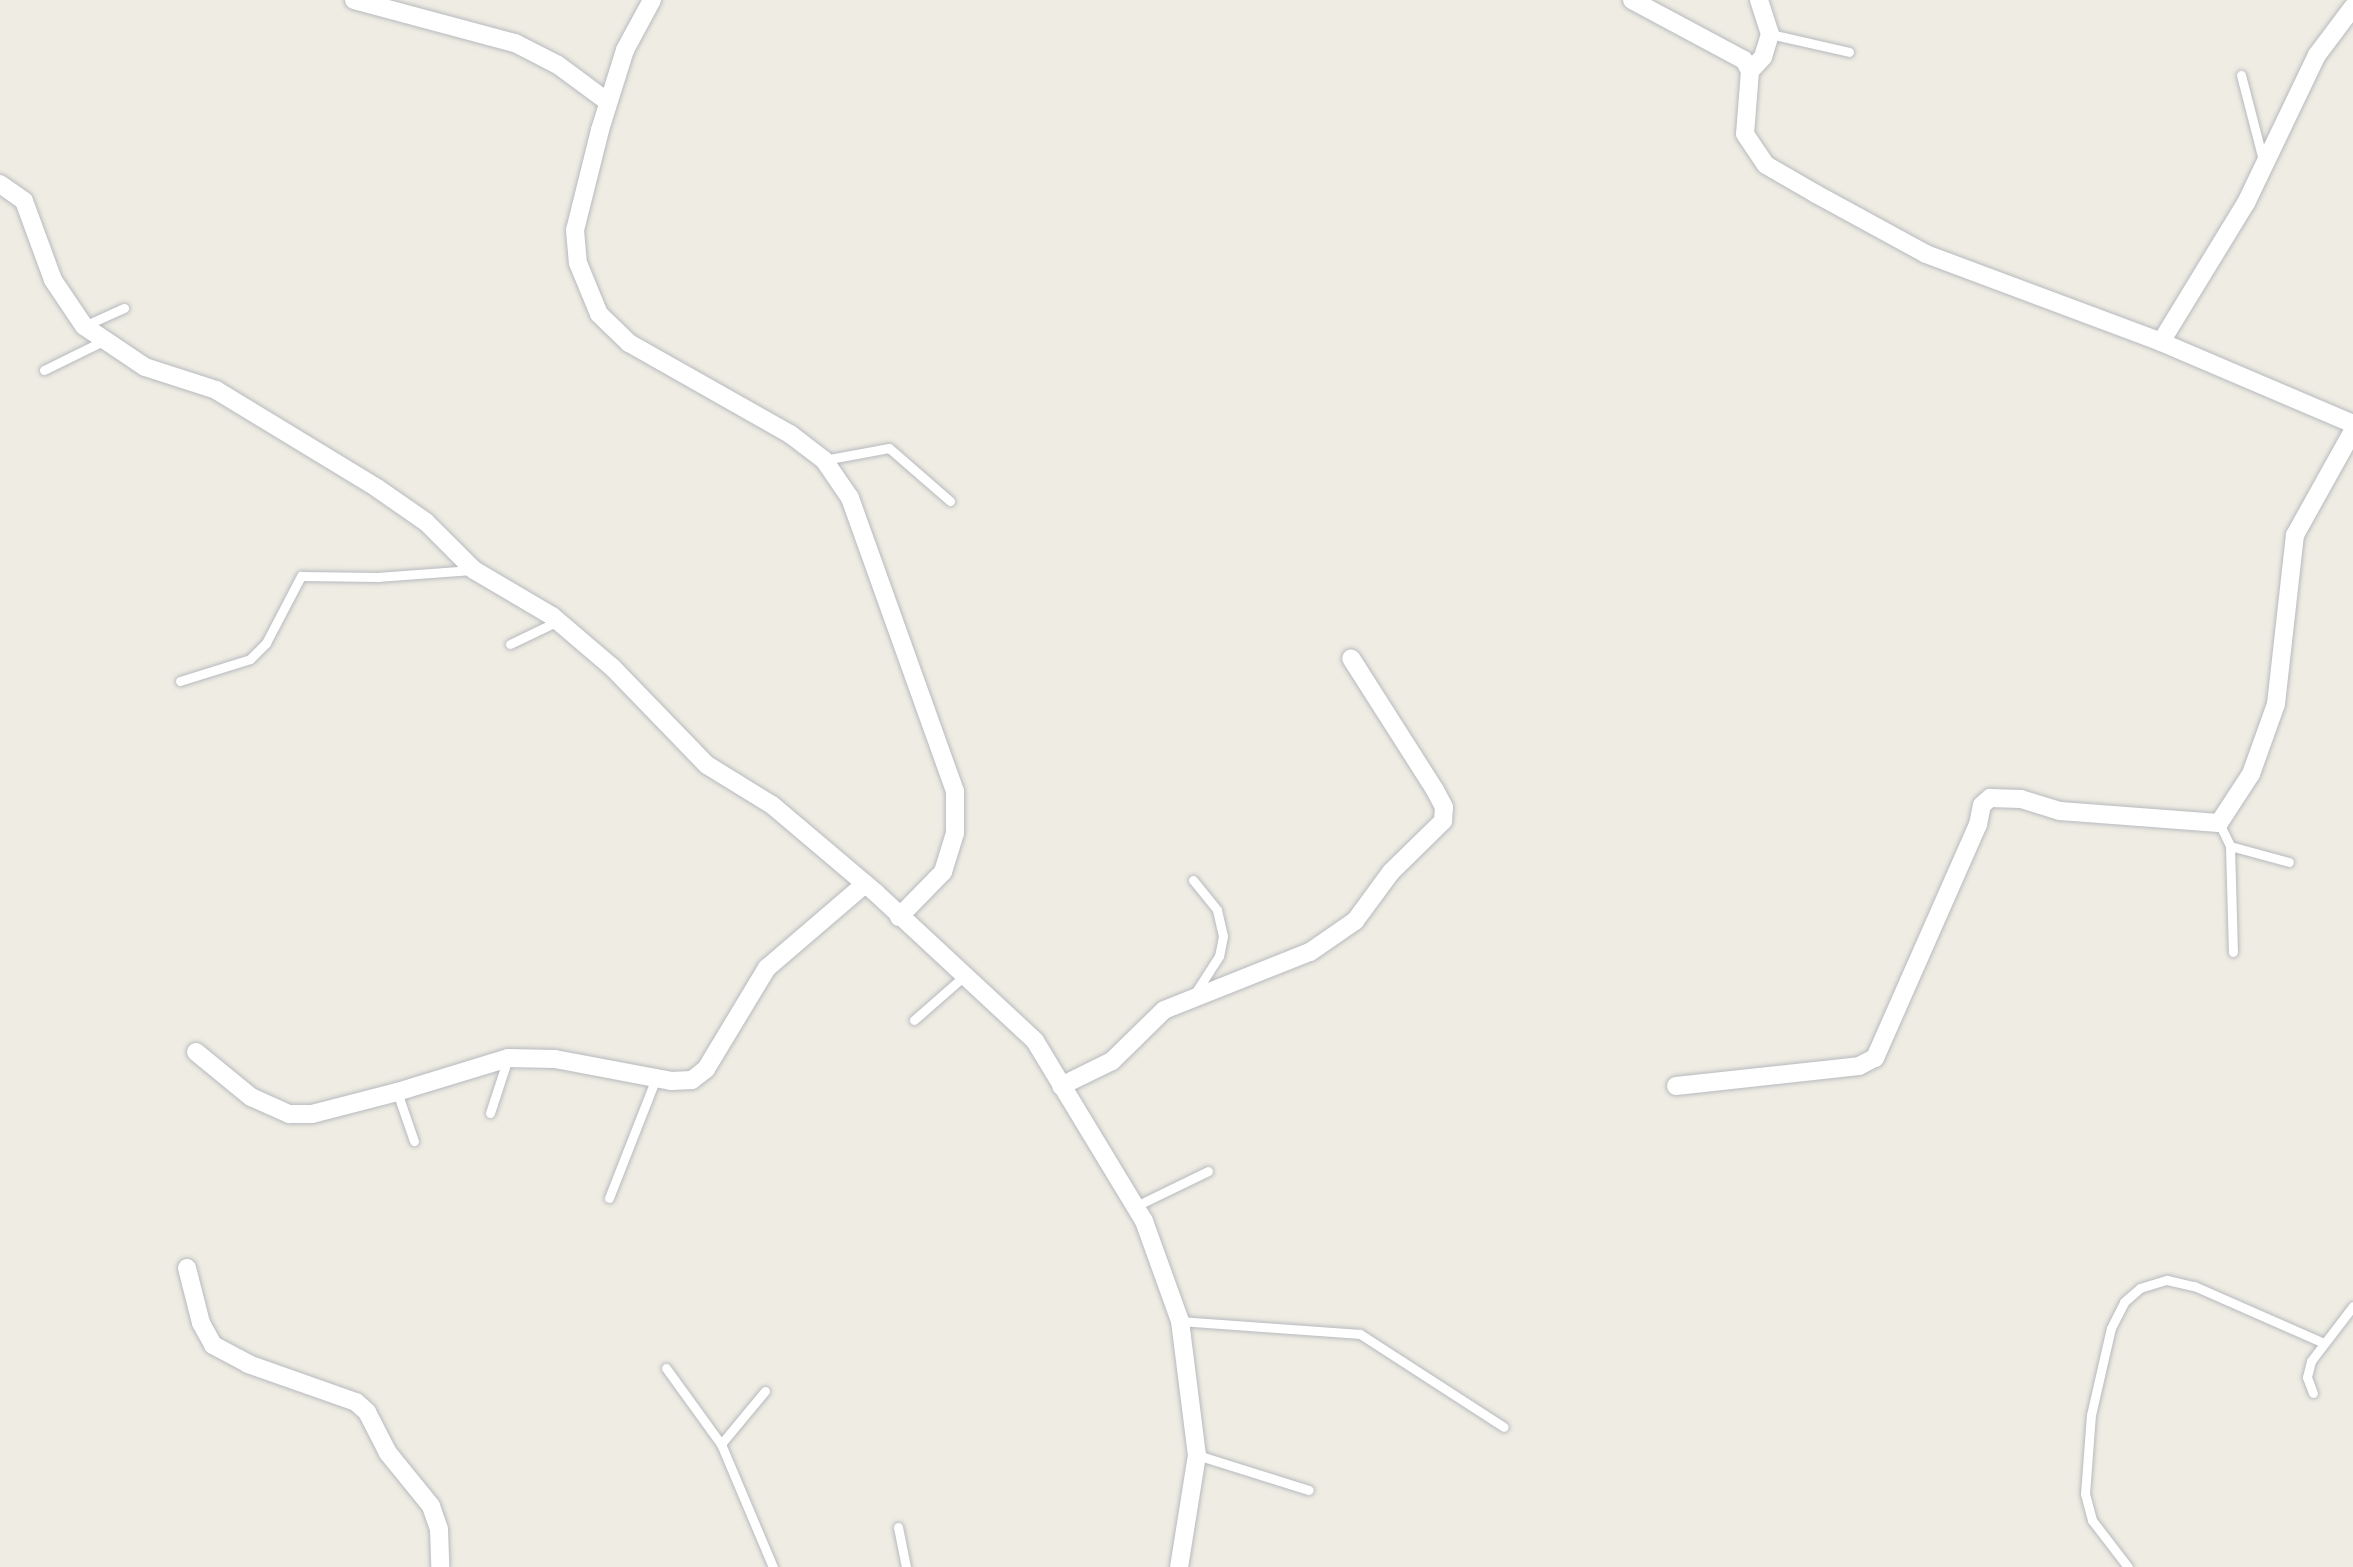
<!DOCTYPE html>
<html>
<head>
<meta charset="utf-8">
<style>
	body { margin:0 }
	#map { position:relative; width:2353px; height:1567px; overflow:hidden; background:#efece3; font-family:"Exo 2",sans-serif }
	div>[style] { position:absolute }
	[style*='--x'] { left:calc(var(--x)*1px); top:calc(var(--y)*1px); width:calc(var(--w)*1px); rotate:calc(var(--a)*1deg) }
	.roads { filter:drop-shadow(0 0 2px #b6babe) drop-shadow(0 0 2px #b6babe) }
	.lane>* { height:9px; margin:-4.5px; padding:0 4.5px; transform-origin:4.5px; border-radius:4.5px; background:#fff }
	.street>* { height:18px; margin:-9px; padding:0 9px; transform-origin:9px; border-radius:9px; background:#fff }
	span { translate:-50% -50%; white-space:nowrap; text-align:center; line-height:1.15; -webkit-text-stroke:6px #fff; paint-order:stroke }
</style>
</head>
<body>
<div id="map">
	<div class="roads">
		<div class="lane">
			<div style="--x:1770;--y:34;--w:81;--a:12.8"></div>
			<div style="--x:2241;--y:75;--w:92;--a:75.5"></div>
			<div style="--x:84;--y:326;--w:44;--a:-24.2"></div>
			<div style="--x:44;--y:370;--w:66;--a:-26.2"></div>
			<div style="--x:824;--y:460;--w:66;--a:-10.5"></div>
			<div style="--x:889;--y:448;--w:81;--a:41"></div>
			<div style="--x:510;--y:644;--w:53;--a:-25.6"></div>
			<div style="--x:180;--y:681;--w:73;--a:-17.4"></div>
			<div style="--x:250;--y:659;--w:23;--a:-45"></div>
			<div style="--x:266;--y:643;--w:76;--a:-62.4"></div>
			<div style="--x:301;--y:576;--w:77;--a:0.7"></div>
			<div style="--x:378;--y:577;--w:93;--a:-4.3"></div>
			<div style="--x:2219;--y:823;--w:25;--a:64"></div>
			<div style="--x:2230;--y:846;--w:106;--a:88.4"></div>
			<div style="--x:2230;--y:846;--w:61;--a:15.2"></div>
			<div style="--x:1193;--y:880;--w:38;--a:51"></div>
			<div style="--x:1217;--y:910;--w:27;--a:77"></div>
			<div style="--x:1223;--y:936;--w:20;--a:101"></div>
			<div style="--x:1219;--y:956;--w:46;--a:122.7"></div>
			<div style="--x:914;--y:1020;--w:67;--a:-41.3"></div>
			<div style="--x:397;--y:1092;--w:52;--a:70.9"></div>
			<div style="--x:490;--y:1113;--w:58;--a:-71.9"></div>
			<div style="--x:609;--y:1198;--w:129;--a:-68.6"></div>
			<div style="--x:1136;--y:1206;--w:80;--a:-25.9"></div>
			<div style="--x:1180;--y:1321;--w:180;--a:4.1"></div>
			<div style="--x:1360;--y:1334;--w:171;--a:32.9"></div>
			<div style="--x:666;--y:1368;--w:94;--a:54.1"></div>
			<div style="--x:721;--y:1444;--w:134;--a:67.1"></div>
			<div style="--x:2313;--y:1393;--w:17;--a:-111"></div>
			<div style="--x:2307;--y:1377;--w:16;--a:-76"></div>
			<div style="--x:2311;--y:1361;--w:69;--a:-52.6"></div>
			<div style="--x:721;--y:1444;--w:69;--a:-50.3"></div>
			<div style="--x:1197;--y:1455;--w:117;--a:17.4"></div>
			<div style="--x:898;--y:1527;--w:41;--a:78.7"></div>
			<div style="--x:2128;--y:1567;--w:59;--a:-127.5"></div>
			<div style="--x:2092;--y:1520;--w:27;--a:-105"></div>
			<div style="--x:2085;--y:1494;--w:79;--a:-85.7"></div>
			<div style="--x:2091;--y:1415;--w:89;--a:-77.1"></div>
			<div style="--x:2111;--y:1328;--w:29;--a:-63"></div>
			<div style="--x:2124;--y:1302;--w:21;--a:-41"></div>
			<div style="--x:2140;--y:1288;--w:28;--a:-17"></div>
			<div style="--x:2167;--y:1280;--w:28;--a:13"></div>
			<div style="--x:2194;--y:1286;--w:142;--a:23.7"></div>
		</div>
		<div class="street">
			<div style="--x:354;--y:0;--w:167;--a:15"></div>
			<div style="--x:515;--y:43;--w:48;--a:27.1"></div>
			<div style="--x:558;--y:65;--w:62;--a:36.5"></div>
			<div style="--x:652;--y:0;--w:57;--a:118.4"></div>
			<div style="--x:625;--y:50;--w:84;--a:107.4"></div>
			<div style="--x:600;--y:130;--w:103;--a:104"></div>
			<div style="--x:575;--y:230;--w:33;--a:85"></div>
			<div style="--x:578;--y:263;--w:55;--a:67.6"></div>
			<div style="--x:599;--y:314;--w:42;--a:44"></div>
			<div style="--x:629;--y:343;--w:185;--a:29.5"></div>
			<div style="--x:790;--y:434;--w:43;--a:37.4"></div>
			<div style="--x:824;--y:460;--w:46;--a:55.6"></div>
			<div style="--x:850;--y:498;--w:311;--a:70.3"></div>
			<div style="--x:955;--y:791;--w:42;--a:90"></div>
			<div style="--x:955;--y:833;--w:41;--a:107.1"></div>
			<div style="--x:943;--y:872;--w:63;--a:134.4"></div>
			<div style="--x:1632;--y:0;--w:127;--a:28.2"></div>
			<div style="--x:1744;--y:60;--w:13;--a:61"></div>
			<div style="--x:1750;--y:71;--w:63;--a:94.5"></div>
			<div style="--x:1745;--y:134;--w:37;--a:56"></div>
			<div style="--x:1766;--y:165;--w:58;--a:30.1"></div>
			<div style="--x:1816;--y:194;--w:125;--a:28.6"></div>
			<div style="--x:1926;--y:254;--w:251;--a:20.5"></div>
			<div style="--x:2161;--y:342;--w:209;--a:23.1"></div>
			<div style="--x:1750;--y:71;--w:19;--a:-47"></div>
			<div style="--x:1763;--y:57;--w:24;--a:-73"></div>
			<div style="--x:1770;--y:34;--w:36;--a:-108"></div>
			<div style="--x:0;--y:184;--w:29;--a:35"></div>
			<div style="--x:24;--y:201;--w:84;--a:69.8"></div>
			<div style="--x:53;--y:280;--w:55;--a:56"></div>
			<div style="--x:84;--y:326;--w:73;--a:33.9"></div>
			<div style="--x:145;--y:367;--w:75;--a:17.9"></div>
			<div style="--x:216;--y:390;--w:188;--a:31.3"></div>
			<div style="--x:377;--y:488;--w:60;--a:34.8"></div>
			<div style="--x:426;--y:522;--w:68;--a:45"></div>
			<div style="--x:474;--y:570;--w:91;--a:30.5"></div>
			<div style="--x:552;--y:616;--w:79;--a:40.4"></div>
			<div style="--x:612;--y:667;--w:136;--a:45.9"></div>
			<div style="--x:707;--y:765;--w:76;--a:31.6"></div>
			<div style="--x:772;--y:805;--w:136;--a:40.2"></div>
			<div style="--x:876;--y:893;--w:217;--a:42.9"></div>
			<div style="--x:1035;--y:1041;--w:210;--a:58.8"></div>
			<div style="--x:1144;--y:1221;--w:106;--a:70.2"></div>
			<div style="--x:1180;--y:1321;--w:135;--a:82.8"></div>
			<div style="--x:1197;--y:1455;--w:113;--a:99.1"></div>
			<div style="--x:2161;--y:342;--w:163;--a:-58.6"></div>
			<div style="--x:2246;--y:203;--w:164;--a:-64.4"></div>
			<div style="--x:2317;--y:55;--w:60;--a:-53.1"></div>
			<div style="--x:196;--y:1052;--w:71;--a:39.3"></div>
			<div style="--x:251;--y:1097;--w:42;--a:24.1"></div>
			<div style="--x:289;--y:1114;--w:23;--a:0"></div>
			<div style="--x:312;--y:1114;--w:88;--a:-14.5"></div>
			<div style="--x:397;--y:1092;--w:116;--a:-17"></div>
			<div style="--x:508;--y:1058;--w:47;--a:1.2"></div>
			<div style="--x:555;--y:1059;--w:118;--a:10.7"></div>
			<div style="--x:671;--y:1081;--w:21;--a:-3"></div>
			<div style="--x:692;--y:1080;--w:18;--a:-38"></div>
			<div style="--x:706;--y:1069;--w:118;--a:-58.9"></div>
			<div style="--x:767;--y:968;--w:129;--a:-40.6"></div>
			<div style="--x:1061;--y:1086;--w:57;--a:-26.1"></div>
			<div style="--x:1112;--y:1061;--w:73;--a:-44.4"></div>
			<div style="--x:1164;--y:1010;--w:157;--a:-21.7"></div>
			<div style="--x:1310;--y:952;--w:55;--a:-34.6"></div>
			<div style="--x:1355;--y:921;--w:61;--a:-53.7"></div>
			<div style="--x:1391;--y:872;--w:73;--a:-44.4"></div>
			<div style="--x:1443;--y:821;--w:14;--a:-86"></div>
			<div style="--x:1444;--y:807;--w:19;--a:-118"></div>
			<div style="--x:1435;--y:790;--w:156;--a:-122.5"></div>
			<div style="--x:1676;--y:1086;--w:184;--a:-6.2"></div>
			<div style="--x:1859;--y:1066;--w:18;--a:-27"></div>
			<div style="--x:1875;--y:1058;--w:255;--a:-66.2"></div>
			<div style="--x:1978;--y:825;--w:20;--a:-79"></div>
			<div style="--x:1982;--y:805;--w:11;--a:-41"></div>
			<div style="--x:1990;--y:798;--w:31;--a:2"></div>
			<div style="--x:2021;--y:799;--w:41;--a:17.1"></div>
			<div style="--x:2060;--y:811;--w:159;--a:4.3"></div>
			<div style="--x:2219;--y:823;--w:59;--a:-56.9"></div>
			<div style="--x:2251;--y:774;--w:74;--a:-70.3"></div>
			<div style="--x:2276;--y:704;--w:170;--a:-83.6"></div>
			<div style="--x:2295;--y:535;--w:119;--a:-60.9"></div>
			<div style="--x:187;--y:1268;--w:57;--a:75.7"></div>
			<div style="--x:201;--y:1323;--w:25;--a:61"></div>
			<div style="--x:213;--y:1345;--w:40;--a:28"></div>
			<div style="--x:248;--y:1364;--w:114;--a:19.4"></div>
			<div style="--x:356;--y:1402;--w:15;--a:42"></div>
			<div style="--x:367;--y:1412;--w:46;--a:62.9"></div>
			<div style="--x:388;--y:1453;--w:68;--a:50.9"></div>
			<div style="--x:431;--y:1506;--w:24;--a:71"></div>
			<div style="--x:439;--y:1529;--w:38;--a:88"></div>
		</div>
	</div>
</div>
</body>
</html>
